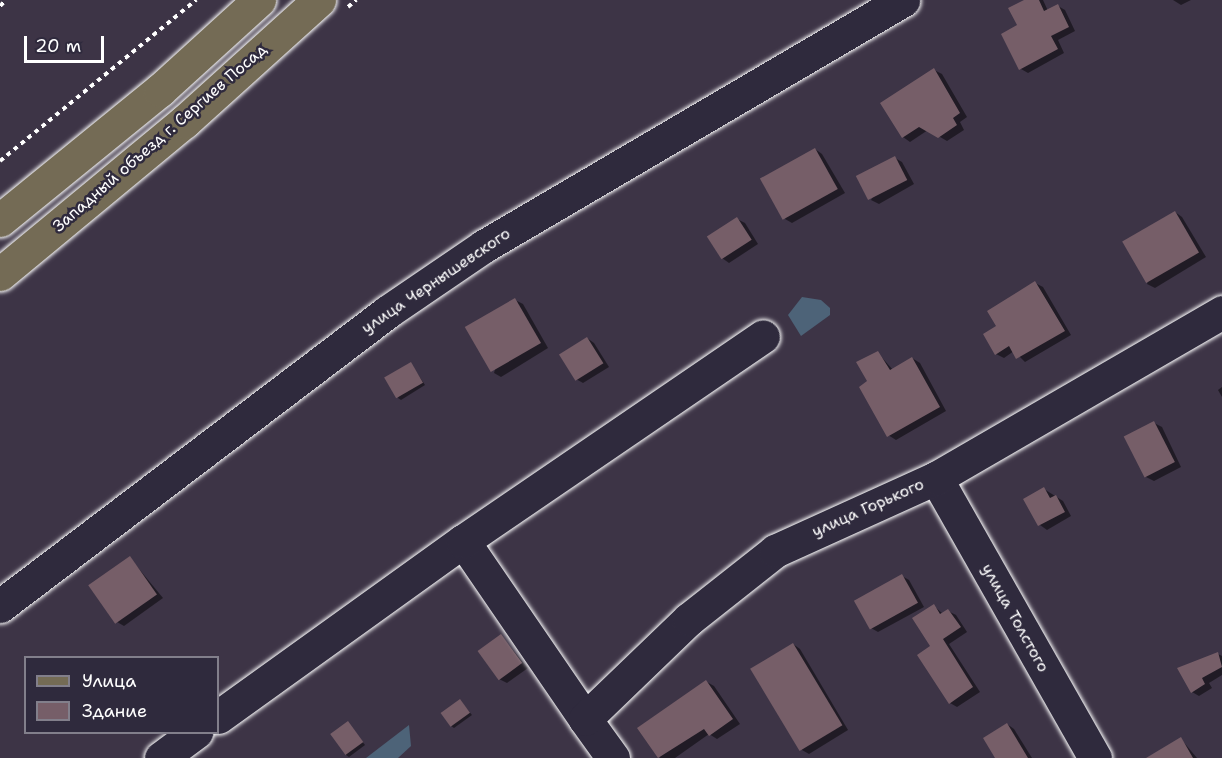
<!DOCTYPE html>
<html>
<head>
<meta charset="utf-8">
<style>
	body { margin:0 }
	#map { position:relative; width:1222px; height:758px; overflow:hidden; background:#3d3446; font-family:"Shantell Sans",sans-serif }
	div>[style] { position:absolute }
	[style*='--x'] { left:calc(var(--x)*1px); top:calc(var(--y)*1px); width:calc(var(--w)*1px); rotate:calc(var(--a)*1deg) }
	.water>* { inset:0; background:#4d6378 }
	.shadow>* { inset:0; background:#0007 }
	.building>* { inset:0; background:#765e68; transform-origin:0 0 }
	.path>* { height:4px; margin-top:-2px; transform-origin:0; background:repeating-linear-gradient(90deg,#fff 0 4.5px,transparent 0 9px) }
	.roads { filter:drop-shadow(0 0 2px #fff) drop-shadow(0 0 2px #fff) }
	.minor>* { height:33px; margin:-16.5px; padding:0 16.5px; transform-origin:16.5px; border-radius:16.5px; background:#2f2a3d }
	.major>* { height:33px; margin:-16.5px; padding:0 16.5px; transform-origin:16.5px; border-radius:16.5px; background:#746b55 }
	span { translate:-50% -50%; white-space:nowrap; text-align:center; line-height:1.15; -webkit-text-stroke:5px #2f2a3d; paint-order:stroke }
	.street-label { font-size:16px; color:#fff }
	.legend { position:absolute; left:24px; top:656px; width:195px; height:78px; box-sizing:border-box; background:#2f2a3d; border:2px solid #827f8b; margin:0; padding:8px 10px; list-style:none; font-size:18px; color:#fff }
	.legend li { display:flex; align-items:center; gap:12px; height:30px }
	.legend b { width:30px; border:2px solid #827f8b }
	.scale { position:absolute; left:24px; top:36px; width:80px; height:27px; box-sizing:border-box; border:3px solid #fff; border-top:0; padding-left:8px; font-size:18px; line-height:21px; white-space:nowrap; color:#fff; -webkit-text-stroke:4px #2f2a3d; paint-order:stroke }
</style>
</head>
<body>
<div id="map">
	<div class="water">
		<div style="clip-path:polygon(802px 297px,821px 300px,830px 308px,830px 315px,801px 336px,788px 315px)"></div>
		<div style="clip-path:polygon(409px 725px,411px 746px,398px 758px,366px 758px)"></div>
	</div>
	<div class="shadow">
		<div style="clip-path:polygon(1027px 0,1043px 0,1048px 11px,1058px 6px,1065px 10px,1075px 31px,1058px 40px,1064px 53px,1028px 73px,1021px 69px,1019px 26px)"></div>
		<div style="clip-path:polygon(1173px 0,1191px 0,1181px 5px)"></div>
		<div style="clip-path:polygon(934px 70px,942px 74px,967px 117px,960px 122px,964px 130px,947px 141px,928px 130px,910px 142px,903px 137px)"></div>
		<div style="clip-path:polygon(815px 149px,822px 154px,845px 193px,792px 223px,785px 219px)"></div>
		<div style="clip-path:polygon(895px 158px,902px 162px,914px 184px,879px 204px,871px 200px)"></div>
		<div style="clip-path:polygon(1175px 212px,1182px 217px,1206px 257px,1155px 288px,1147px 284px)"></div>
		<div style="clip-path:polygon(737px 219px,745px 223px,758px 244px,729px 263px,722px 258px)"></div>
		<div style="clip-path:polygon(1035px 283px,1043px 287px,1071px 335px,1025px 362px,1014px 351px,1004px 358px,996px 354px,998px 327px)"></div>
		<div style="clip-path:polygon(515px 300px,523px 304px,548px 348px,501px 377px,494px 373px)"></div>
		<div style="clip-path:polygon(587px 338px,594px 343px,609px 367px,583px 383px,576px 379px)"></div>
		<div style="clip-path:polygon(878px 353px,893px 370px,912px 358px,920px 363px,946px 411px,896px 440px,888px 435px,869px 382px)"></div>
		<div style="clip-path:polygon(411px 364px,425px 385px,401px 400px,398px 398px)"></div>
		<div style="clip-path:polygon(1222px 387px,1222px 397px,1218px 390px)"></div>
		<div style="clip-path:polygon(1154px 423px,1162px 427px,1181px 467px,1154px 481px,1146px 477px)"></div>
		<div style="clip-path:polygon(1044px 489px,1063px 501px,1071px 516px,1047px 530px,1040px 525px,1025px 499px)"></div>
		<div style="clip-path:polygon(130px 558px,163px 598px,124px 626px,117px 622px)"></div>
		<div style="clip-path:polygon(902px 576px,909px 580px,924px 607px,878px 632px,871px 628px)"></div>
		<div style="clip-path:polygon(934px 606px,943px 614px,948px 611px,956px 615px,967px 632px,949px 644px,980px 692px,957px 707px,950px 703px,932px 646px)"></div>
		<div style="clip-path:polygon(501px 636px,528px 668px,507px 683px,499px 679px)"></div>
		<div style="clip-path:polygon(793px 644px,800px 649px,848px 730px,809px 754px,802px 750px)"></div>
		<div style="clip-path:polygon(1218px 654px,1222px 656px,1222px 675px,1209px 683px,1212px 688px,1199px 696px,1192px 692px)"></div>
		<div style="clip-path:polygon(707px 682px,714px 686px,740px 724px,717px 739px,709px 734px,675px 758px,660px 758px,640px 728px)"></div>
		<div style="clip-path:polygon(460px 701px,472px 715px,454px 728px,451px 726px)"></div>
		<div style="clip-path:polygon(348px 723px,365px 745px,349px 757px,346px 755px)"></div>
		<div style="clip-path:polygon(1007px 724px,1014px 729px,1032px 758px,996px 758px)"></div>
		<div style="clip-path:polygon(1181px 739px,1197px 758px,1149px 758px)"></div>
	</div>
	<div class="building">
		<div style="clip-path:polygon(1024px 0,1039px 0,1044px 11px,1058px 4px,1069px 27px,1051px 36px,1058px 49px,1019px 70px,1001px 34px,1017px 25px,1008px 8px)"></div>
		<div style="clip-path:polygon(934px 68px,960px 113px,953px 118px,957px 125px,938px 138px,919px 127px,902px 138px,880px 103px)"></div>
		<div style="left:815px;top:148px;width:47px;height:63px;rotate:61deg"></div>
		<div style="left:895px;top:156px;width:27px;height:44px;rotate:63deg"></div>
		<div style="left:1175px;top:211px;width:48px;height:61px;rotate:60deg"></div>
		<div style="left:737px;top:217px;width:27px;height:36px;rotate:57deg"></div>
		<div style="clip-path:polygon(1035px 281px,1065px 331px,1016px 359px,1009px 346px,995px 355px,983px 334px,996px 326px,987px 311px)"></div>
		<div style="left:515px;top:298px;width:52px;height:58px;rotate:60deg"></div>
		<div style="left:587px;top:337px;width:31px;height:33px;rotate:58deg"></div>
		<div style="clip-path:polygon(878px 351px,890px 370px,912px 357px,940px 407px,887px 437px,859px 387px,867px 381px,856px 362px)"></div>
		<div style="left:411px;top:362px;width:24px;height:31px;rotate:60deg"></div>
		<div style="left:1154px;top:421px;width:46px;height:34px;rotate:63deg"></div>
		<div style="clip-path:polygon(1044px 487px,1050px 498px,1056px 495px,1065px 512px,1038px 526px,1023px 499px)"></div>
		<div style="left:130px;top:556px;width:47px;height:51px;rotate:55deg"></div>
		<div style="left:902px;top:574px;width:33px;height:55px;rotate:61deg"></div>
		<div style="clip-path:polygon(934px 604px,940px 614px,948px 609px,961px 627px,943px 639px,973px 687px,949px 704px,917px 655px,930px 646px,912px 618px)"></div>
		<div style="left:501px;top:634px;width:36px;height:29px;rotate:54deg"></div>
		<div style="left:793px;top:643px;width:96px;height:50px;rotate:59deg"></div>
		<div style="clip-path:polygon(1218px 652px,1222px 667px,1202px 678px,1205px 684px,1191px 693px,1177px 668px)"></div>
		<div style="clip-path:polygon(706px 680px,733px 719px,709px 736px,704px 729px,658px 758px,637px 728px)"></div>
		<div style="left:460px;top:699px;width:17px;height:24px;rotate:54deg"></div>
		<div style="left:348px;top:721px;width:26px;height:22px;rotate:54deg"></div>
		<div style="clip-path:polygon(1007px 723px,1028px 758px,995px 758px,983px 738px)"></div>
		<div style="clip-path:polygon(1181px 737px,1193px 758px,1146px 758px)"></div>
	</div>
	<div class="path">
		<div style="--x:0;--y:6;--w:8;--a:-45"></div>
		<div style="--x:348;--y:7;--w:11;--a:-41"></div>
		<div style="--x:0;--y:161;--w:254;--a:-39.4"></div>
	</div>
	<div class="roads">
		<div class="minor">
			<div style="--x:936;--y:478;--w:322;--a:60.4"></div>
			<div style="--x:0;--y:606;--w:486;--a:-37.2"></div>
			<div style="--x:387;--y:312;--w:117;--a:-34.2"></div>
			<div style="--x:484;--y:246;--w:486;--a:-30.4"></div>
			<div style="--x:218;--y:717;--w:302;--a:-35.7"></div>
			<div style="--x:585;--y:719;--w:216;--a:-124.4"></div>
			<div style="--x:463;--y:541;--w:363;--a:-34.3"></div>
			<div style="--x:161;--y:758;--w:44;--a:-36.6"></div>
			<div style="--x:613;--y:758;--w:48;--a:-125.7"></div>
			<div style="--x:585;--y:719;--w:144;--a:-43.9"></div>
			<div style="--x:689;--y:619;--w:110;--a:-38.3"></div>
			<div style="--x:775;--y:551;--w:177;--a:-24.4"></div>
			<div style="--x:936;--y:478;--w:331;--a:-30.1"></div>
		</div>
		<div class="major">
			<div style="--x:0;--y:220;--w:206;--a:-39.1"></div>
			<div style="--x:160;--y:90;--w:134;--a:-42.3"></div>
			<div style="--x:0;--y:274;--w:239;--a:-39.6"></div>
			<div style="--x:184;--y:122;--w:182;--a:-42.1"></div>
		</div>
	</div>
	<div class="street-label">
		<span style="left:160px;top:138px;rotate:-41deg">Западный объезд г. Сергиев Посад</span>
		<span style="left:436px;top:281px;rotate:-34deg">улица Чернышевского</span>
		<span style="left:868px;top:508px;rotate:-24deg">улица Горького</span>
		<span style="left:1015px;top:618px;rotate:61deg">улица Толстого</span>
	</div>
	<ul class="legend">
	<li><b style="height:8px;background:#746b55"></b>Улица</li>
	<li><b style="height:16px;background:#765e68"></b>Здание</li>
	</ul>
	<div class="scale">20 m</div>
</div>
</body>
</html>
